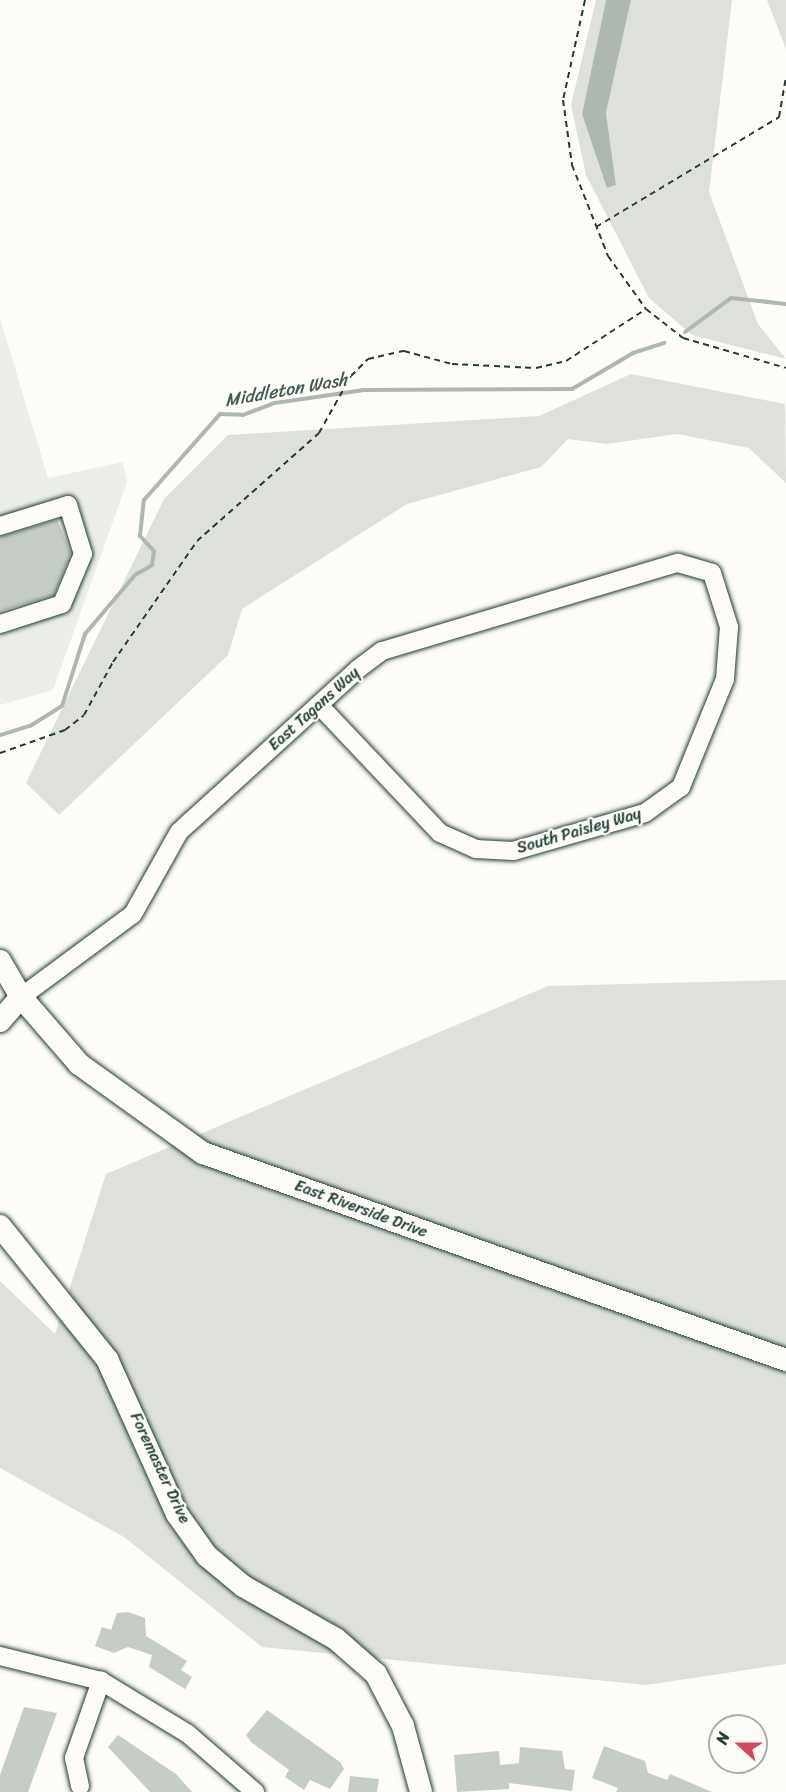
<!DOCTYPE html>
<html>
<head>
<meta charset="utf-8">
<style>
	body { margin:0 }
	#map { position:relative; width:786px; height:1792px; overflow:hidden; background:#fdfcf7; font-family:Sriracha,sans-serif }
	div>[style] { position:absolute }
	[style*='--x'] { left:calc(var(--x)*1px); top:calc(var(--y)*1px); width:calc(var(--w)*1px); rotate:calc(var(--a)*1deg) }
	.built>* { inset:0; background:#eceee9 }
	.green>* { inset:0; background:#dde0db }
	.water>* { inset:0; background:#aeb8b1 }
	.stream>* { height:4px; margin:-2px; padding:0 2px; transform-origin:2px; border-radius:2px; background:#aeb8b1 }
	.building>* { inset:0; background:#c6cdc7 }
	.path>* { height:2px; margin-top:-1px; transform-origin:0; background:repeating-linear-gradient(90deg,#1f3d34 0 6px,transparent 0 10.5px) }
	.roads { filter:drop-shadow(0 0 2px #1f3d34) drop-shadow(0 0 2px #1f3d34) }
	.minor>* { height:18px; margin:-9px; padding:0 9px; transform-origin:9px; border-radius:9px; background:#fdfcf7 }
	.major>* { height:22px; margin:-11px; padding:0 11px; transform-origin:11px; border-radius:11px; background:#fdfcf7 }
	span { translate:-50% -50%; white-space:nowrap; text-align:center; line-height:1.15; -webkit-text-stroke:4.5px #fdfcf7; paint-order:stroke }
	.street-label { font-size:16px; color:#1f3d34 }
	.water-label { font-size:18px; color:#435c53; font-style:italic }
	.north { position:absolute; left:708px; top:1714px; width:60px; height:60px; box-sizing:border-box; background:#fdfcf7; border:2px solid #a4b0a9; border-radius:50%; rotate:291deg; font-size:16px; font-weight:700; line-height:24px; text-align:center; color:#1f3d34 }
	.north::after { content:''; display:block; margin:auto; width:21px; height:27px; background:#d1495b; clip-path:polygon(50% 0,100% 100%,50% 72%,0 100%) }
</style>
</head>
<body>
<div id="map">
	<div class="built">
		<div style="clip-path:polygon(0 318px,48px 478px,123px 462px,127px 482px,53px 690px,0 705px)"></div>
	</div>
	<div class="green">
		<div style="clip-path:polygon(596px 0,606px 0,582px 114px,608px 188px,616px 185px,606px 113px,631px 0,732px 0,709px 192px,758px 324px,786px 359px,692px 335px,649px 298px,586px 175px,571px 105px)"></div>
		<div style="clip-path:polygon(767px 0,786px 0,786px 49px)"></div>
		<div style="clip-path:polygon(631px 374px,785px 404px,786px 483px,749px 448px,677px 434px,607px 444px,568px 439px,541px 467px,407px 504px,242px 609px,228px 655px,59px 815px,26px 783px,164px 499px,228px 435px,539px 416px)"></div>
		<div style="clip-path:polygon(786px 980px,786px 1664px,646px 1685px,262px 1647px,124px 1537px,0 1468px,0 1281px,55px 1334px,106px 1174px,548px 986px)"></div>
	</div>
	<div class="water">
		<div style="clip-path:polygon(606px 0,631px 0,606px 113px,616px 185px,607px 188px,582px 114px)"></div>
	</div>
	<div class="stream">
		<div style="--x:685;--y:332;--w:57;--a:-36.5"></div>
		<div style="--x:731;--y:298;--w:55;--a:6.2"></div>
		<div style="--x:0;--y:735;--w:31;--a:-17"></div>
		<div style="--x:30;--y:726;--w:38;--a:-32"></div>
		<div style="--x:62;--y:706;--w:76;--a:-72.3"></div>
		<div style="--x:85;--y:634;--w:77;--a:-49.7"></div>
		<div style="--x:135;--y:575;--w:20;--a:-30"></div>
		<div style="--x:152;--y:565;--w:14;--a:-82"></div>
		<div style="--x:154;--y:551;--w:21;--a:-133"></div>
		<div style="--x:140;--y:536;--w:36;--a:-84"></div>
		<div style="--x:144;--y:500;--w:115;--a:-48.5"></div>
		<div style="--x:220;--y:414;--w:23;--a:2"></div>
		<div style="--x:243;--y:415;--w:34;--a:-21"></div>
		<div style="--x:275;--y:403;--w:90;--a:-8.3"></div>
		<div style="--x:364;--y:390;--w:208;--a:-0.3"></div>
		<div style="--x:572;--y:389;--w:71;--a:-30.5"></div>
		<div style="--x:633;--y:353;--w:33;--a:-18"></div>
	</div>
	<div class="building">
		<div style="clip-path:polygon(57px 520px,71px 553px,54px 595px,0 611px,0 537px)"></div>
		<div style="clip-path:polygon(128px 1612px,145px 1618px,146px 1636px,187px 1661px,181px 1670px,192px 1677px,185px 1689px,149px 1667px,152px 1655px,128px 1647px,114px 1653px,95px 1646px,102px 1627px,111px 1630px,117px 1613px)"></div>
		<div style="clip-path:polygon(24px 1707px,57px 1713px,28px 1792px,0 1792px,0 1775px)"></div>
		<div style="clip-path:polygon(267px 1710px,340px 1762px,344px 1769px,330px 1789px,310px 1780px,304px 1790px,285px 1777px,289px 1770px,251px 1742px,246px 1735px)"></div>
		<div style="clip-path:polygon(118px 1735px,176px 1774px,192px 1792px,150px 1792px,108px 1747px)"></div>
		<div style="clip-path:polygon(604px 1746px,645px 1761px,648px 1773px,667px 1780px,670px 1774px,712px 1792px,616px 1792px,618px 1788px,592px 1778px)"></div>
		<div style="clip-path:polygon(520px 1747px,562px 1751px,565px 1769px,575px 1770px,572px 1791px,509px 1783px,509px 1789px,457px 1792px,454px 1755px,499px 1751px,500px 1765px,519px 1763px)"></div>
		<div style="clip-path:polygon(350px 1776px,379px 1779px,377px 1792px,348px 1792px)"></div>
	</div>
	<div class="path">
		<div style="--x:585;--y:0;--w:102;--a:102.4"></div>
		<div style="--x:563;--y:100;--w:66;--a:82.1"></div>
		<div style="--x:572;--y:165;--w:98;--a:68.4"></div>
		<div style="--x:608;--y:256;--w:65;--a:54.4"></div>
		<div style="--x:646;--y:309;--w:47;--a:38.1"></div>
		<div style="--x:683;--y:338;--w:107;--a:16.2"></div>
		<div style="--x:596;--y:227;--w:214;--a:-31"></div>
		<div style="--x:779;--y:117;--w:41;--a:-80.1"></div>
		<div style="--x:0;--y:753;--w:69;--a:-19.5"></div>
		<div style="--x:65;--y:730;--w:24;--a:-38"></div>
		<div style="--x:84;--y:715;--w:60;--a:-61.3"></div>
		<div style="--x:113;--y:662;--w:147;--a:-55.2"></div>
		<div style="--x:197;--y:541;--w:163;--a:-41.5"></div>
		<div style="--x:319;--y:433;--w:65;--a:-60.7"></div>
		<div style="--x:351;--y:376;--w:24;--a:-45"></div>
		<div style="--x:368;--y:359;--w:37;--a:-13"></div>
		<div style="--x:404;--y:351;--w:50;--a:15.2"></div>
		<div style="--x:452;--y:364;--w:84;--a:2.7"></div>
		<div style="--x:536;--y:368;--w:31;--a:-13"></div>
		<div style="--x:566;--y:361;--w:95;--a:-33"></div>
	</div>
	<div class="roads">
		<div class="minor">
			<div style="--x:0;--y:526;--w:71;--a:-17.2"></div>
			<div style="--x:68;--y:505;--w:51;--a:73"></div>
			<div style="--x:83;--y:554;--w:54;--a:112.8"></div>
			<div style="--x:62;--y:604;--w:65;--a:162.1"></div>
			<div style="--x:21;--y:997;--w:139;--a:-36.5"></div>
			<div style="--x:133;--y:914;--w:94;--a:-60.7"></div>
			<div style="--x:179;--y:832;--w:16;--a:-43"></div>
			<div style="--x:191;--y:821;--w:226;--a:-42.3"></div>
			<div style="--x:358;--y:669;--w:30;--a:-37"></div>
			<div style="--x:382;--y:651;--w:309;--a:-16.6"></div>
			<div style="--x:678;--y:563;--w:35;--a:16"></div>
			<div style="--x:712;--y:573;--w:57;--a:72.5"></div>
			<div style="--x:729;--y:627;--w:52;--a:94.4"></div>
			<div style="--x:725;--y:679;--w:117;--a:112.2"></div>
			<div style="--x:681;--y:787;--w:44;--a:144.2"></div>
			<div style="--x:645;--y:813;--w:137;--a:163.9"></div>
			<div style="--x:513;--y:851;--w:37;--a:-177"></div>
			<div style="--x:476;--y:849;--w:39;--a:-156"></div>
			<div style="--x:440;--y:833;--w:176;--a:-133.4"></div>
			<div style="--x:0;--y:1656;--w:104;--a:13.9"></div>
			<div style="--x:101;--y:1681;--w:102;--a:31.3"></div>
			<div style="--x:188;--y:1734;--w:89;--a:40.9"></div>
			<div style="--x:80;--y:1786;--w:29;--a:-102"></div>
			<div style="--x:74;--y:1758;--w:82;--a:-70.7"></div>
		</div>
		<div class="major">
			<div style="--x:0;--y:961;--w:42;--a:59.7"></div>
			<div style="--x:21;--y:997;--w:89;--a:49.1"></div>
			<div style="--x:79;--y:1064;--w:153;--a:35.7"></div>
			<div style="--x:203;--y:1153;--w:619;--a:19.55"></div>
			<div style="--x:0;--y:1021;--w:32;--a:-49"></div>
			<div style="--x:0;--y:1226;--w:171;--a:51.2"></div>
			<div style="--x:107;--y:1359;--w:170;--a:65.7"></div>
			<div style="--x:177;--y:1514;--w:52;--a:54.5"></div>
			<div style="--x:207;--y:1556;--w:47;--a:39.8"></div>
			<div style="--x:243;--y:1586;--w:107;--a:29.7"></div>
			<div style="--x:336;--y:1639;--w:53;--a:41.2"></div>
			<div style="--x:376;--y:1674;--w:59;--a:62.6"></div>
			<div style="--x:403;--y:1726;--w:68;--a:74.7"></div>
		</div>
	</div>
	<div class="street-label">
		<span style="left:314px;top:709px;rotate:-42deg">East Tagans Way</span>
		<span style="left:579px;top:831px;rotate:-16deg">South Paisley Way</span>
		<span style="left:361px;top:1209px;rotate:20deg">East Riverside Drive</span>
		<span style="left:160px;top:1468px;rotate:65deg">Foremaster Drive</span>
	</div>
	<div class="water-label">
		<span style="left:286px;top:390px;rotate:-10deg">Middleton Wash</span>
	</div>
	<div class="north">N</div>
</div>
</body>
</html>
